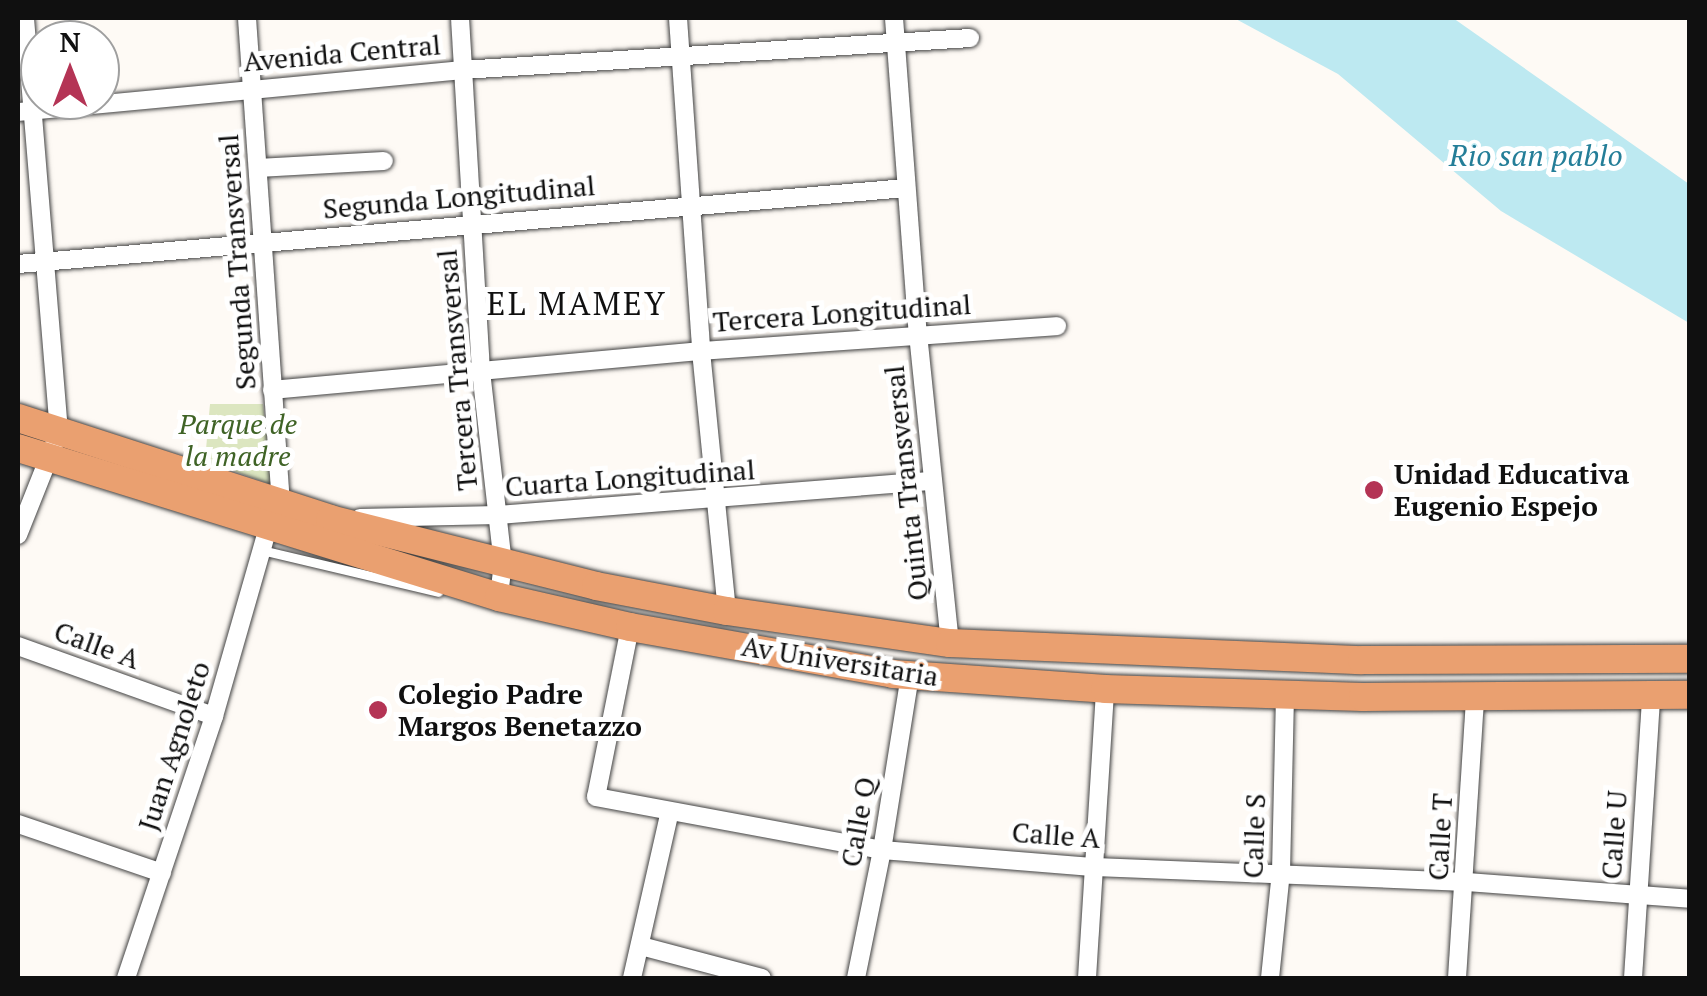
<!DOCTYPE html>
<html>
<head>
<meta charset="utf-8">
<style>
	body { margin:0 }
	#map { position:relative; width:1707px; height:996px; overflow:hidden; background:#fefaf5; font-family:"PT Serif",serif }
	div>[style] { position:absolute }
	[style*='--x'] { left:calc(var(--x)*1px); top:calc(var(--y)*1px); width:calc(var(--w)*1px); rotate:calc(var(--a)*1deg) }
	.green>* { inset:0; background:#dce6c0 }
	.water>* { inset:0; background:#bde9f1 }
	.roads { filter:drop-shadow(0 0 2px #434343) drop-shadow(0 0 2px #434343) }
	.service>* { height:9px; margin:-4.5px; padding:0 4.5px; transform-origin:4.5px; border-radius:4.5px; background:#fff }
	.minor>* { height:18px; margin:-9px; padding:0 9px; transform-origin:9px; border-radius:9px; background:#fff }
	.trunk>* { height:28px; margin:-14px; padding:0 14px; transform-origin:14px; border-radius:14px; background:#eaa070 }
	.dots>* { width:28px; height:28px; translate:-50% -50%; box-sizing:border-box; border:5px solid #fff; border-radius:50% }
	span { translate:-50% -50%; white-space:nowrap; text-align:center; line-height:1.15; -webkit-text-stroke:10px #fff; paint-order:stroke }
	.street-label { font-size:28px; color:#101010 }
	.park-label { font-size:28px; color:#3f6326; font-style:italic }
	.poi-label { font-size:28px; color:#101010; font-weight:700 }
	.left { translate:0 -50%; text-align:left }
	.water-label { font-size:30px; color:#247e98; font-style:italic }
	.quarter-label { font-size:32px; color:#101010; letter-spacing:2.5px }
	.frame { position:absolute; inset:0; border:20px solid #101010; pointer-events:none }
	.north { position:absolute; left:20px; top:20px; width:100px; height:100px; box-sizing:border-box; background:#fff; border:2px solid #9f9f9f; border-radius:50%; rotate:0deg; font-size:28px; font-weight:700; line-height:40px; text-align:center; color:#101010 }
	.north::after { content:''; display:block; margin:auto; width:35px; height:45px; background:#b43455; clip-path:polygon(50% 0,100% 100%,50% 72%,0 100%) }
</style>
</head>
<body>
<div id="map">
	<div class="green">
		<div style="clip-path:polygon(210px 404px,263px 404px,273px 485px,205px 461px)"></div>
	</div>
	<div class="water">
		<div style="clip-path:polygon(1234px 18px,1453px 18px,1689px 184px,1689px 323px,1501px 211px,1338px 74px)"></div>
	</div>
	<div class="roads">
		<div class="service">
			<div style="--x:261;--y:550;--w:182;--a:13.3"></div>
		</div>
		<div class="minor">
			<div style="--x:247;--y:18;--w:486;--a:86"></div>
			<div style="--x:460;--y:18;--w:354;--a:86.6"></div>
			<div style="--x:481;--y:371;--w:193;--a:83.5"></div>
			<div style="--x:503;--y:563;--w:34;--a:97"></div>
			<div style="--x:678;--y:18;--w:334;--a:86"></div>
			<div style="--x:701;--y:351;--w:261;--a:84.3"></div>
			<div style="--x:894;--y:18;--w:317;--a:85.7"></div>
			<div style="--x:918;--y:334;--w:311;--a:84.1"></div>
			<div style="--x:18;--y:112;--w:446;--a:-5.4"></div>
			<div style="--x:462;--y:70;--w:509;--a:-3.6"></div>
			<div style="--x:258;--y:168;--w:126;--a:-3.2"></div>
			<div style="--x:18;--y:264;--w:891;--a:-4.89"></div>
			<div style="--x:272;--y:390;--w:431;--a:-5.2"></div>
			<div style="--x:701;--y:351;--w:357;--a:-4"></div>
			<div style="--x:360;--y:518;--w:138;--a:-1.2"></div>
			<div style="--x:498;--y:515;--w:436;--a:-4.5"></div>
			<div style="--x:18;--y:535;--w:111;--a:-68.3"></div>
			<div style="--x:59;--y:432;--w:415;--a:-94.7"></div>
			<div style="--x:630;--y:627;--w:173;--a:101.3"></div>
			<div style="--x:596;--y:797;--w:291;--a:10.5"></div>
			<div style="--x:882;--y:850;--w:214;--a:4.6"></div>
			<div style="--x:1095;--y:867;--w:371;--a:2.3"></div>
			<div style="--x:1466;--y:882;--w:225;--a:4.3"></div>
			<div style="--x:18;--y:646;--w:208;--a:19.7"></div>
			<div style="--x:18;--y:824;--w:152;--a:18.8"></div>
			<div style="--x:641;--y:946;--w:125;--a:14.8"></div>
			<div style="--x:126;--y:978;--w:276;--a:-71.4"></div>
			<div style="--x:214;--y:716;--w:196;--a:-74"></div>
			<div style="--x:632;--y:978;--w:171;--a:-77.2"></div>
			<div style="--x:856;--y:978;--w:131;--a:-78.5"></div>
			<div style="--x:882;--y:850;--w:177;--a:-80.9"></div>
			<div style="--x:1087;--y:978;--w:290;--a:-86.4"></div>
			<div style="--x:1270;--y:978;--w:107;--a:-84.1"></div>
			<div style="--x:1281;--y:872;--w:177;--a:-88.7"></div>
			<div style="--x:1457;--y:978;--w:281;--a:-86.3"></div>
			<div style="--x:1633;--y:978;--w:283;--a:-86.3"></div>
		</div>
		<div class="trunk">
			<div style="--x:18;--y:418;--w:328;--a:17.9"></div>
			<div style="--x:330;--y:519;--w:274;--a:14.1"></div>
			<div style="--x:596;--y:586;--w:133;--a:10.8"></div>
			<div style="--x:727;--y:611;--w:225;--a:8.2"></div>
			<div style="--x:950;--y:643;--w:412;--a:2.4"></div>
			<div style="--x:1362;--y:660;--w:328;--a:-0.2"></div>
			<div style="--x:18;--y:448;--w:504;--a:17.21"></div>
			<div style="--x:499;--y:597;--w:134;--a:12.9"></div>
			<div style="--x:630;--y:627;--w:267;--a:10.1"></div>
			<div style="--x:893;--y:674;--w:213;--a:4"></div>
			<div style="--x:1105;--y:689;--w:258;--a:1.8"></div>
			<div style="--x:1363;--y:697;--w:327;--a:-0.4"></div>
		</div>
	</div>
	<div class="dots">
		<div style="left:1374px;top:490px;background:#b43455"></div>
		<div style="left:378px;top:710px;background:#b43455"></div>
	</div>
	<div class="street-label">
		<span style="left:342px;top:53px;rotate:-5deg">Avenida Central</span>
		<span style="left:459px;top:197px;rotate:-5deg">Segunda Longitudinal</span>
		<span style="left:237px;top:262px;rotate:-94deg">Segunda Transversal</span>
		<span style="left:842px;top:313px;rotate:-4deg">Tercera Longitudinal</span>
		<span style="left:457px;top:370px;rotate:-95deg">Tercera Transversal</span>
		<span style="left:630px;top:478px;rotate:-4deg">Cuarta Longitudinal</span>
		<span style="left:906px;top:483px;rotate:-96deg">Quinta Transversal</span>
		<span style="left:97px;top:645px;rotate:20deg">Calle A</span>
		<span style="left:840px;top:661px;rotate:9deg">Av Universitaria</span>
		<span style="left:174px;top:746px;rotate:-72deg">Juan Agnoleto</span>
		<span style="left:858px;top:822px;rotate:-80deg">Calle Q</span>
		<span style="left:1056px;top:835px;rotate:4deg">Calle A</span>
		<span style="left:1614px;top:835px;rotate:-86deg">Calle U</span>
		<span style="left:1254px;top:836px;rotate:-88deg">Calle S</span>
		<span style="left:1440px;top:837px;rotate:-87deg">Calle T</span>
	</div>
	<div class="park-label">
		<span style="left:238px;top:440px">Parque de<br>la madre</span>
	</div>
	<div class="poi-label">
		<span class="left" style="left:1394px;top:490px">Unidad Educativa<br>Eugenio Espejo</span>
		<span class="left" style="left:398px;top:710px">Colegio Padre<br>Margos Benetazzo</span>
	</div>
	<div class="water-label">
		<span style="left:1536px;top:155px">Rio san pablo</span>
	</div>
	<div class="quarter-label">
		<span style="left:577px;top:303px">EL MAMEY</span>
	</div>
	<div class="frame"></div>
	<div class="north">N</div>
</div>
</body>
</html>
